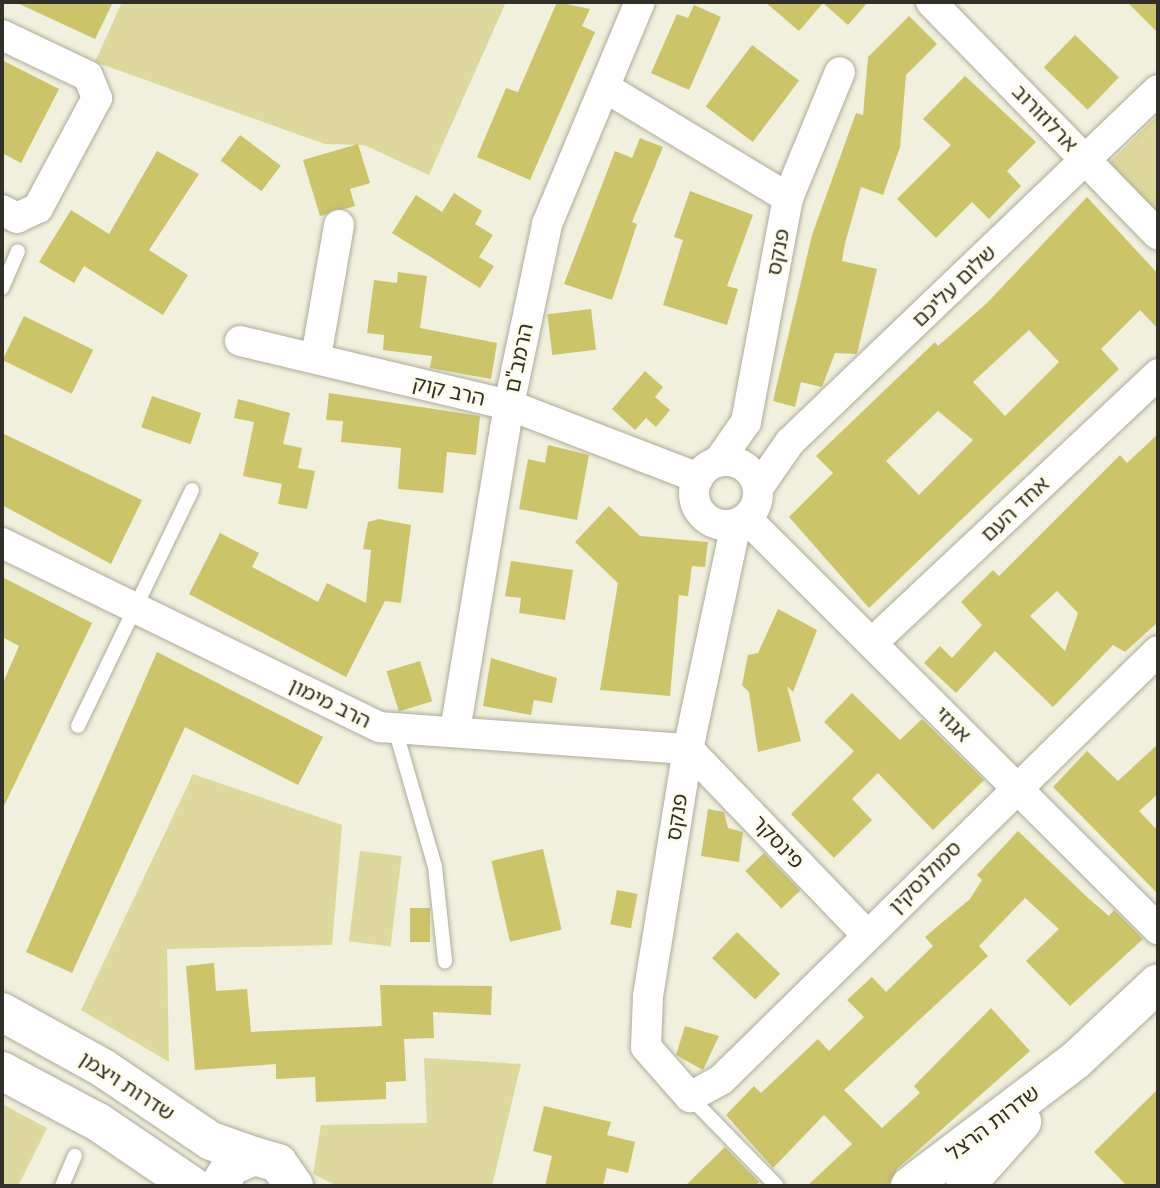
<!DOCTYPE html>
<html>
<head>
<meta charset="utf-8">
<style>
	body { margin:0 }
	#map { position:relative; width:1160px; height:1188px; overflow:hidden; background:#f0f0dd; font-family:Poppins,"Noto Sans Hebrew",sans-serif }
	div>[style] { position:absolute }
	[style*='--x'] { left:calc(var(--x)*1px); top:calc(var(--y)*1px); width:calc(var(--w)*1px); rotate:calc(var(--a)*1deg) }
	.green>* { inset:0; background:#dcd89e; transform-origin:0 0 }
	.building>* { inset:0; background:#cbc46b; transform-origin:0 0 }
	.roads { filter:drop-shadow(0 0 2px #acab9a) drop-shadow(0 0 2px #acab9a) }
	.lane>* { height:14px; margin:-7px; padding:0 7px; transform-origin:7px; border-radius:7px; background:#fff }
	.street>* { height:30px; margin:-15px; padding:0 15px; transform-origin:15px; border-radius:15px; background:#fff }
	.street>.ring { margin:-15px; padding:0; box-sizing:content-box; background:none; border:30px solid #fff; border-radius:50% }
	.secondary>* { height:38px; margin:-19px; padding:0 19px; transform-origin:19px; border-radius:19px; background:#fff }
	span { translate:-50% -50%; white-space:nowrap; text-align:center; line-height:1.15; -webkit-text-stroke:5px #fefdea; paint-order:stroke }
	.street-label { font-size:21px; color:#303029 }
	.frame { position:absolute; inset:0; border:4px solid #303029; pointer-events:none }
</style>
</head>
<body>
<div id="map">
	<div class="green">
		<div style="clip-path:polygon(122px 2px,506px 2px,429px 175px,364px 145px,325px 144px,95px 62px)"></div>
		<div style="clip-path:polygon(1158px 115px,1158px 216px,1108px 164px)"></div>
		<div style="clip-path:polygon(193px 774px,342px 825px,332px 945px,167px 949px,169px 1062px,81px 1010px)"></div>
		<div style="left:360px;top:851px;width:42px;height:91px;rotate:7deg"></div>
		<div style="clip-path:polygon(424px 1058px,521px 1064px,492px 1186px,338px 1186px,313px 1174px,321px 1125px,427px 1123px)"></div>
		<div style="clip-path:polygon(2px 1104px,47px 1128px,18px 1186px,2px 1186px)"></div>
	</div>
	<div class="building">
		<div style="clip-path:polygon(15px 2px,113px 2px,95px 39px)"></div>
		<div style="clip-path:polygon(557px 2px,590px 9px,582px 26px,595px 32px,530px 180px,477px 157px,506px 88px,518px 92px)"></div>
		<div style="clip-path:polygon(765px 2px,868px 2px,848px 25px,823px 3px,799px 31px)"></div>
		<div style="clip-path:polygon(1127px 2px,1158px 2px,1158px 33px)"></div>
		<div style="clip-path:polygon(694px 5px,721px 17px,689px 90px,651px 73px,677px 14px,688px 18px)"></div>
		<div style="clip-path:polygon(909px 16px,937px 44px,906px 75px,900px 147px,883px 195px,861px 187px,845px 243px,842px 261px,877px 269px,857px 354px,835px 353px,822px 387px,801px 382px,795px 407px,773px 401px,812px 235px,856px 113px,863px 115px,868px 57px)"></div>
		<div style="left:1075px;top:35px;width:61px;height:45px;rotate:44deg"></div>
		<div style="left:752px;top:45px;width:59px;height:77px;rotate:37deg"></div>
		<div style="clip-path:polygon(2px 60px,59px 89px,21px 163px,2px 153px)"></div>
		<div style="clip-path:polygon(965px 76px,1036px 142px,1007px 171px,1021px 186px,989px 219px,972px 202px,936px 238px,897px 199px,951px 145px,923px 119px)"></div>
		<div style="left:240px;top:135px;width:51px;height:32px;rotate:37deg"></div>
		<div style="clip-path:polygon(640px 138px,663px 147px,632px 222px,637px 224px,612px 300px,564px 284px,615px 151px,632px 158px)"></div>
		<div style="clip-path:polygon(358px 144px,370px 183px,350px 189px,355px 206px,320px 216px,303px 160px)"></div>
		<div style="clip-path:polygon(157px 151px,199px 174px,149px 250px,188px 275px,163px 315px,84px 266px,74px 283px,39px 262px,71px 210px,109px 234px)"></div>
		<div style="clip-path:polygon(690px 191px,753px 215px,727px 286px,738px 289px,727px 325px,663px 305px,683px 240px,674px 237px)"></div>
		<div style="clip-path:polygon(454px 193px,482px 211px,475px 224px,493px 235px,479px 257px,494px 266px,480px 288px,392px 233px,416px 195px,442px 212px)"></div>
		<div style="clip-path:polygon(evenodd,1087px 197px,1158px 274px,1158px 329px,1140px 310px,1101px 349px,1119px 369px,869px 608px,789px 517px,833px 473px,816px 456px,935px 342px,938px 346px,987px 303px,1087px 197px,1029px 330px,1059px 362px,1005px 416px,973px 382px,1029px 330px,1087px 197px,938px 411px,973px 440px,919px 495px,886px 461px,938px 411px)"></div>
		<div style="clip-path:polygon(398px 272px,427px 276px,420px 328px,497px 343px,491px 379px,430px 368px,432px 356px,383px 350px,384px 335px,367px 333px,374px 280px,397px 283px)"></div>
		<div style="left:591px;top:309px;width:41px;height:44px;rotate:83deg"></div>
		<div style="left:24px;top:316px;width:77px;height:49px;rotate:26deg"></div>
		<div style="clip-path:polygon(645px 371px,663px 387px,655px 397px,670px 410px,656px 427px,646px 418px,635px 430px,612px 409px)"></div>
		<div style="clip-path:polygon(329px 393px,480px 416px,476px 455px,447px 452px,443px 493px,398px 489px,401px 448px,341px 442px,343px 421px,326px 420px)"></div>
		<div style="left:152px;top:396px;width:52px;height:33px;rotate:19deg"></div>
		<div style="clip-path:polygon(238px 399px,290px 413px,283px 444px,302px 448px,298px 468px,315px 471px,307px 509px,278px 504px,282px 484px,243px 476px,254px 422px,234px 418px)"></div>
		<div style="clip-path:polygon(2px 433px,142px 500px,111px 564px,2px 505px)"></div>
		<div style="clip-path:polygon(evenodd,1158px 434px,1158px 622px,1125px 652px,1113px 645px,1053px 707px,995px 651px,956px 693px,924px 663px,940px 646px,952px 658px,982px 625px,961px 602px,993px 570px,999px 576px,1120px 455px,1127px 463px,1158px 434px,1057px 591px,1078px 613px,1065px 651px,1030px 616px,1057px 591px)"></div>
		<div style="clip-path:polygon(548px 445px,589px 455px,577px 520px,519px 509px,528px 459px,545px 463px)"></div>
		<div style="clip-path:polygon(609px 506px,640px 536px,708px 542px,705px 567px,692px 566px,688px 596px,679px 595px,670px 696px,600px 690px,618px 583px,575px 542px)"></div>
		<div style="clip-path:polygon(379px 519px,411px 525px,401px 603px,385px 601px,346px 677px,189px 594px,220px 533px,259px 553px,252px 567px,318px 602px,327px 583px,366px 603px,371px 550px,363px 549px,368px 522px)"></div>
		<div style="clip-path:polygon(511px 561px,573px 570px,565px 620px,519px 613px,521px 598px,505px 596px)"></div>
		<div style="clip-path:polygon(2px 577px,92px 623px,2px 810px,2px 685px,19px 646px,2px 637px)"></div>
		<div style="clip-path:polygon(778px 609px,817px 630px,793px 692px,787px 686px,801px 741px,758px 752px,749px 692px,742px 685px,748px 655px,758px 653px)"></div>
		<div style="clip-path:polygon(157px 652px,323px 737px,298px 785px,185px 727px,72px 973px,26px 952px)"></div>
		<div style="clip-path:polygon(491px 658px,557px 678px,552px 703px,534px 700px,531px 715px,483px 706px)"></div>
		<div style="left:420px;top:661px;width:42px;height:35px;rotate:73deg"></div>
		<div style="clip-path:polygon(852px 693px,900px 740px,922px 719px,984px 780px,933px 830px,878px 773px,852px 799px,872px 820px,834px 858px,791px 814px,854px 751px,824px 722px)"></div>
		<div style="clip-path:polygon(1158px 744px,1158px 794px,1139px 811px,1158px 831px,1158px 894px,1053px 787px,1087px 751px,1118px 781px)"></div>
		<div style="clip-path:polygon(708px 809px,724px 812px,728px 828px,743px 832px,739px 862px,701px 856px)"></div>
		<div style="clip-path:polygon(1018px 831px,1088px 898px,1109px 916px,1114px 910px,1143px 939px,1070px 1006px,1026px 961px,1059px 929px,1025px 898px,979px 946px,988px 956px,844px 1090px,882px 1128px,920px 1093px,914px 1086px,991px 1008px,1030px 1051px,897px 1169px,888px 1186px,807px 1186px,852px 1144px,824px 1115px,773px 1168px,726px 1115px,754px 1086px,761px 1093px,818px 1039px,829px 1051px,864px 1017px,847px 1000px,872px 977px,886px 992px,933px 946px,925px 937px,970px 899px,982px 880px,977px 875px)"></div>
		<div style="left:543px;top:849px;width:83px;height:53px;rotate:77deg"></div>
		<div style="left:764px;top:853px;width:52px;height:26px;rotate:46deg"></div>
		<div style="left:617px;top:890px;width:21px;height:35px;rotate:11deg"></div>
		<div style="left:410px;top:908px;width:20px;height:34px"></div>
		<div style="left:737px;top:932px;width:60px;height:36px;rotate:44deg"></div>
		<div style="clip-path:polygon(214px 963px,216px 991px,247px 989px,251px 1032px,382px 1026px,380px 985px,492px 986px,491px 1015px,433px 1012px,434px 1038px,404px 1039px,406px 1081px,386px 1082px,386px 1099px,316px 1102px,315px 1077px,276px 1079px,276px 1064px,195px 1070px,186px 966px)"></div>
		<div style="clip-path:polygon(685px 1026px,719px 1036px,703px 1070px,676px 1055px)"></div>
		<div style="clip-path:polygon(1158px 1089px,1158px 1186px,1127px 1186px,1094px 1152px)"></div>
		<div style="clip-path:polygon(544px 1106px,611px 1122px,607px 1135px,635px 1142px,628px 1173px,607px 1168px,603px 1186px,545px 1186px,552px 1156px,533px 1151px)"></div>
		<div style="clip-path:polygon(725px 1147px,759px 1182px,755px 1186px,685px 1186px)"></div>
	</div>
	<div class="roads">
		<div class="lane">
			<div style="--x:2;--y:288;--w:40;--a:-66.6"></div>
			<div style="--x:78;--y:726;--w:262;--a:-64.2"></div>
			<div style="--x:395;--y:729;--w:144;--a:73.8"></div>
			<div style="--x:435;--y:867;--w:95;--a:83.9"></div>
			<div style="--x:690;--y:1097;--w:124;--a:45.7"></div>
			<div style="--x:62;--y:1186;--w:33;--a:-67"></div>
		</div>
		<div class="street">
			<div style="--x:931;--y:2;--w:325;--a:45.7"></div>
			<div style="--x:2;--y:35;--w:95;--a:25.5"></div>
			<div style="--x:88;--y:76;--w:24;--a:68"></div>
			<div style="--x:97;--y:98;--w:125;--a:118.2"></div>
			<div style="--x:38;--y:208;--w:23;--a:155"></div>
			<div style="--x:17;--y:218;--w:17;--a:-152"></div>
			<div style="--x:606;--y:88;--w:213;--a:31.1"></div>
			<div style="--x:240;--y:341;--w:277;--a:13.4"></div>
			<div style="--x:509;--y:405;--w:203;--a:21.1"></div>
			<div style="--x:316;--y:357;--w:134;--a:-80.1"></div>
			<div class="ring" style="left:694px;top:461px;width:34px;height:34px"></div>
			<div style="--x:718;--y:462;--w:49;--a:-55"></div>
			<div style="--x:746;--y:422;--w:228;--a:-79.4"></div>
			<div style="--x:788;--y:198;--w:136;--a:-67.6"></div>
			<div style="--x:758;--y:488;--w:56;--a:-55.2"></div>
			<div style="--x:790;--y:442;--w:509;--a:-43.73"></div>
			<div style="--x:747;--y:519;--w:581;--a:44.93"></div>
			<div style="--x:736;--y:524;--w:230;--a:102"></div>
			<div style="--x:688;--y:749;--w:251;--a:99.2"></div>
			<div style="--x:648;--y:997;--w:50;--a:92.3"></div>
			<div style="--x:646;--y:1047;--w:67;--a:48.7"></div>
			<div style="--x:690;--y:1097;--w:35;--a:-29"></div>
			<div style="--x:721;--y:1080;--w:612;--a:-44.47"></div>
			<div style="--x:2;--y:543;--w:420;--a:26"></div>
			<div style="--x:380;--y:727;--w:309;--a:4.1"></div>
			<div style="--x:688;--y:749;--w:258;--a:46.1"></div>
			<div style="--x:872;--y:643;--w:393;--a:-43.2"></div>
			<div style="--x:455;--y:731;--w:330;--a:-80.6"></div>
			<div style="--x:509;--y:405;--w:185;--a:-78.1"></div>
			<div style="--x:547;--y:224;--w:241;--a:-67.3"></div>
		</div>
		<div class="secondary">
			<div style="--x:2;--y:1012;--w:115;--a:29"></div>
			<div style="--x:103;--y:1068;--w:130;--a:34.1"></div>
			<div style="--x:211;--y:1141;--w:46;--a:19.2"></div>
			<div style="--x:2;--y:1071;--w:109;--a:28"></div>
			<div style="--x:98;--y:1122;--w:114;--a:34.2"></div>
			<div style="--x:219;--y:1186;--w:23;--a:-59"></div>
			<div style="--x:231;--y:1166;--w:25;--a:-23"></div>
			<div style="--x:254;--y:1156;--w:25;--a:16"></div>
			<div style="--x:278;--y:1163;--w:28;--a:55"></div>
			<div style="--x:910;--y:1186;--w:208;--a:-37.2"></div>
			<div style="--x:1076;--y:1060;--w:112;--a:-43.2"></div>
			<div style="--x:965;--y:1186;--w:86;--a:-48.3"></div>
		</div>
	</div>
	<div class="street-label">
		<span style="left:1045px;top:118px;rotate:46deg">ארלוזורוב</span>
		<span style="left:778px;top:252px;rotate:-79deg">פנקס</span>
		<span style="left:954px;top:286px;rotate:-44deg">שלום עליכם</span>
		<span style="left:519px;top:358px;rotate:-78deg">הרמב"ם</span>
		<span style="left:449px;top:391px;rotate:13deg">הרב קוק</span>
		<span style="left:1015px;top:509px;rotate:-43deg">אחד העם</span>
		<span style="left:330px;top:703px;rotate:26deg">הרב מימון</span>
		<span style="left:953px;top:724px;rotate:45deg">אגוזי</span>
		<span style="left:677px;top:817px;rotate:-81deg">פנקס</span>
		<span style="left:778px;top:842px;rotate:46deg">פינסקר</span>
		<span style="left:925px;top:877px;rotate:-45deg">סמולנסקין</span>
		<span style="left:127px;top:1086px;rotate:33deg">שדרות ויצמן</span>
		<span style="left:993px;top:1123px;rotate:-37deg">שדרות הרצל</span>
	</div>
	<div class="frame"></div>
</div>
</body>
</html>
